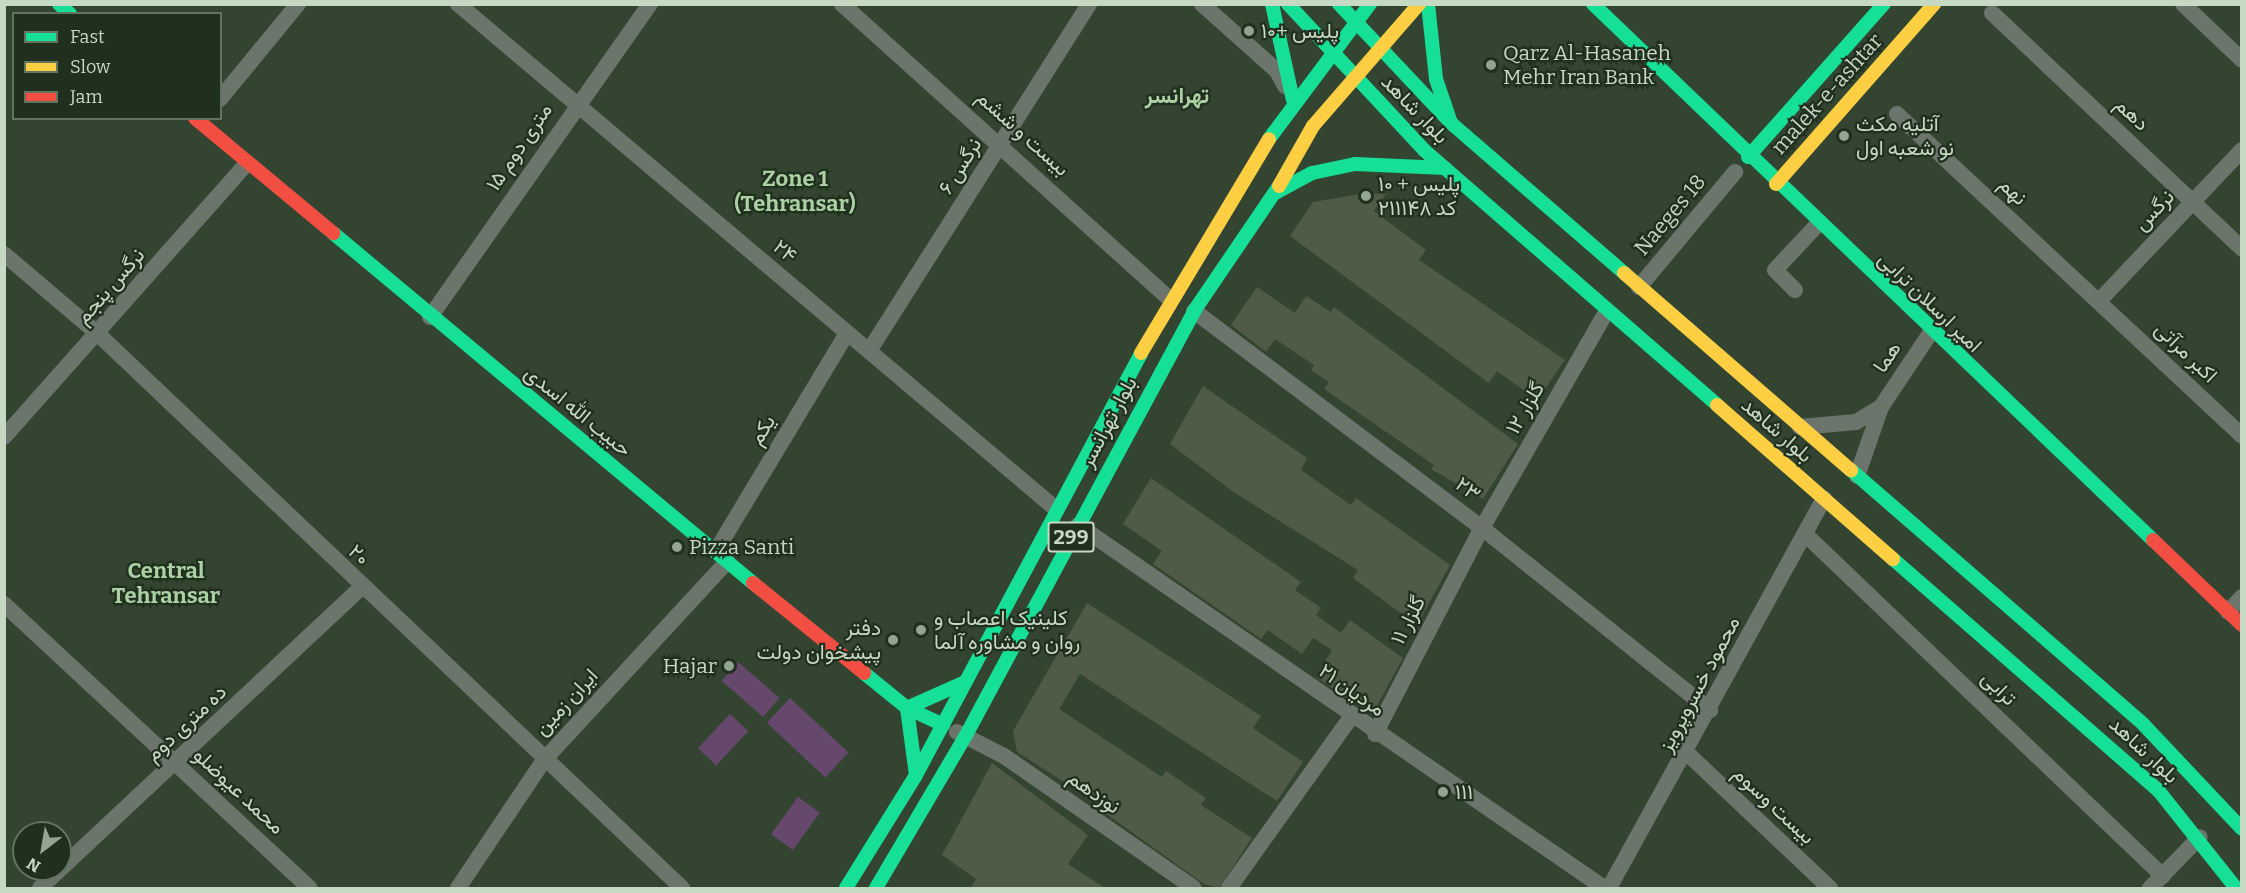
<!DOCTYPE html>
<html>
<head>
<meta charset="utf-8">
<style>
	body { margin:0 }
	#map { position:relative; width:2246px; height:893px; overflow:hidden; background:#334530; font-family:Bitter,Vazirmatn,serif }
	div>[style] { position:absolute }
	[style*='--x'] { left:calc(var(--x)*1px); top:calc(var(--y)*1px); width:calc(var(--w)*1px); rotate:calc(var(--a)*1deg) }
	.green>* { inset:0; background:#66486c; transform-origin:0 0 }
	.building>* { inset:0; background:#4f5a47 }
	.street>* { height:16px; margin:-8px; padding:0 8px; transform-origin:8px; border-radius:8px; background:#6c756b }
	.fast>* { height:14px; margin:-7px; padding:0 7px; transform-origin:7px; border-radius:7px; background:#16e098 }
	.slow>* { height:14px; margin:-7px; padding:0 7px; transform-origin:7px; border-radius:7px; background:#ffcf43 }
	.jam>* { height:14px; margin:-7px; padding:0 7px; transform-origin:7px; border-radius:7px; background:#f24e42 }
	.dots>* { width:16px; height:16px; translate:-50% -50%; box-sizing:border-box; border:3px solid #202f1e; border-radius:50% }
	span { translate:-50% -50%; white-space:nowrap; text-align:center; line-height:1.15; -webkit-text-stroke:4.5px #202f1e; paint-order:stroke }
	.shield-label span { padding:2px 4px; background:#202f1e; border:2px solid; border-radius:4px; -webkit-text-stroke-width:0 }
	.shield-label { font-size:20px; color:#c6d9c3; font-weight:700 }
	.poi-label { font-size:21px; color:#c6d9c3 }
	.left { translate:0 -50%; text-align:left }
	.right { translate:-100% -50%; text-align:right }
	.street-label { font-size:21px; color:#c6d9c3 }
	.neighbourhood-label { font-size:22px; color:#aad0a3; font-weight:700 }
	.frame { position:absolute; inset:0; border:6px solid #c6d9c3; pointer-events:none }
	.legend { position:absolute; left:12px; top:12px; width:210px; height:108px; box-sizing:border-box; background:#202f1e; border:2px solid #627360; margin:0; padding:8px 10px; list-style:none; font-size:18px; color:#c6d9c3 }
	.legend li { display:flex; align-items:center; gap:12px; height:30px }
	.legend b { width:30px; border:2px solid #627360 }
	.north { position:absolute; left:12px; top:821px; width:60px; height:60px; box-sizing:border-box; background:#202f1e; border:2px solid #627360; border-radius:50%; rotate:211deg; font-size:16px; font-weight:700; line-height:24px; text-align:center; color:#c6d9c3 }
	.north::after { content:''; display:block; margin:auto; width:21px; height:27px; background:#93a590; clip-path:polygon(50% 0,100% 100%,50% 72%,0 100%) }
</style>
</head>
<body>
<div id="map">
	<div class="green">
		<div style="left:738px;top:662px;width:55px;height:25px;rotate:41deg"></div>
		<div style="left:790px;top:698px;width:80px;height:34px;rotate:43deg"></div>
		<div style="left:730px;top:714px;width:25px;height:47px;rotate:43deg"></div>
		<div style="left:798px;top:797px;width:27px;height:46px;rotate:36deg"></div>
	</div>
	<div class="building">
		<div style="clip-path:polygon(1367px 193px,1386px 194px,1374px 211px,1426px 250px,1419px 260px,1565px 360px,1537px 400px,1497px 371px,1489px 383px,1290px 236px,1313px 202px)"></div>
		<div style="clip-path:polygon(1257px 287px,1295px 313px,1306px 296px,1331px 312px,1334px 307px,1518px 444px,1483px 499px,1431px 469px,1434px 465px,1324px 389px,1329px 382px,1311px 370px,1314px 365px,1275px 339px,1266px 352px,1231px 325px)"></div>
		<div style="clip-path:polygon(1203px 386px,1307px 458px,1301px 470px,1351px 505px,1356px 498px,1450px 565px,1417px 625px,1353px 578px,1358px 570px,1235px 493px,1170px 444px)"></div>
		<div style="clip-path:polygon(1151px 478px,1301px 582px,1295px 590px,1321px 608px,1316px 615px,1341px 633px,1350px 620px,1403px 658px,1372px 715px,1316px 677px,1332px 650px,1313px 638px,1302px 654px,1268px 630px,1261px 639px,1153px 564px,1162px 551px,1123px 524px)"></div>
		<div style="clip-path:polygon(1087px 603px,1261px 716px,1253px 728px,1303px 762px,1277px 801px,1080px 674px,1059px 709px,1162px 777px,1166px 771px,1206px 798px,1201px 805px,1252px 838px,1219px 888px,1204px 884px,1105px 813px,1107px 809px,1017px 752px,1013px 731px)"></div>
		<div style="clip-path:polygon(992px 763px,1088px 835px,1068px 864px,1105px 888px,970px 888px,976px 879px,942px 855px)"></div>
	</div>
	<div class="street">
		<div style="--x:458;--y:4;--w:783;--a:40.18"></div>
		<div style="--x:842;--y:4;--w:441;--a:42"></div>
		<div style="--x:1202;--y:4;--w:101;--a:41.8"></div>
		<div style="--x:1277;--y:71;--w:17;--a:62"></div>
		<div style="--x:2183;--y:4;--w:81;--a:43.5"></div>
		<div style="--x:1992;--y:13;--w:344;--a:43.3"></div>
		<div style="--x:220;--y:99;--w:123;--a:-50.6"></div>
		<div style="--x:1897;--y:114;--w:472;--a:43"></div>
		<div style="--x:4;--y:254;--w:123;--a:40.4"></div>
		<div style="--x:98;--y:334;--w:805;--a:43.49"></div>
		<div style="--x:1639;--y:287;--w:150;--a:-50.1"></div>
		<div style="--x:1795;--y:290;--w:28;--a:-135"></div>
		<div style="--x:1775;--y:270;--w:63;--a:-46.9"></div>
		<div style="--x:2099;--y:301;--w:208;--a:-46.6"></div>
		<div style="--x:1194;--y:311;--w:361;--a:37"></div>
		<div style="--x:1482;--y:528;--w:292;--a:38.6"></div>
		<div style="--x:430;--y:317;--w:383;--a:-54.9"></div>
		<div style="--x:869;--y:351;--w:411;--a:-57.6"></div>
		<div style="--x:1800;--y:427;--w:56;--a:-5.1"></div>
		<div style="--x:1856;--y:422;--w:29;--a:-31"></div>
		<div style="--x:4;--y:437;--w:366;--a:-48.4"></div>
		<div style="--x:1857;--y:476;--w:73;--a:-70.8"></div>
		<div style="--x:1881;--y:407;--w:90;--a:-56.3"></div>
		<div style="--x:1078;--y:525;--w:639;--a:34.61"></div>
		<div style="--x:1805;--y:534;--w:495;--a:43.7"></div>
		<div style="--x:716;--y:551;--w:254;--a:-59"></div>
		<div style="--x:4;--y:604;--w:417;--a:42.9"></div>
		<div style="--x:2228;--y:612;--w:21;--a:-47"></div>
		<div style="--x:957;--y:732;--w:53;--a:27.1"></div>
		<div style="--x:1004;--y:756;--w:231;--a:34.8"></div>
		<div style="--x:1375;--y:734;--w:232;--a:-62.6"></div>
		<div style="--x:1482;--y:528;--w:250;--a:-60.1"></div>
		<div style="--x:1687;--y:753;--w:197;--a:43.4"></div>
		<div style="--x:40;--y:888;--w:439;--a:-43.1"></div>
		<div style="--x:458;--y:888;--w:154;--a:-56.1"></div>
		<div style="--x:544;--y:760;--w:270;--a:-47.3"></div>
		<div style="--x:1229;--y:888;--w:210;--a:-54.5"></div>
		<div style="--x:1609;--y:888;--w:445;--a:-61.1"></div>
		<div style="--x:2150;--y:888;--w:71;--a:-45.6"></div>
	</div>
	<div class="fast">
		<div style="--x:59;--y:4;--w:15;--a:42"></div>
		<div style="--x:1272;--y:4;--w:98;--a:77.7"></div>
		<div style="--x:1288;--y:4;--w:200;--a:47"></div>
		<div style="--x:1424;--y:150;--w:388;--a:41"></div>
		<div style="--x:1339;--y:4;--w:163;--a:46.7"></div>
		<div style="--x:1451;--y:123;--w:229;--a:40.9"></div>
		<div style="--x:1428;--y:4;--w:75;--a:83.9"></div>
		<div style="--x:1436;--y:79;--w:46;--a:71.2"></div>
		<div style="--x:1593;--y:4;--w:775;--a:43.75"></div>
		<div style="--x:1269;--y:139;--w:169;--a:-53.2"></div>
		<div style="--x:1748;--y:157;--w:205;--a:-48.4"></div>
		<div style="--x:1275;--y:193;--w:42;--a:-28.4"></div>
		<div style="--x:1312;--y:173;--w:44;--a:-11.8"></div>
		<div style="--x:1355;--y:164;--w:90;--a:2.5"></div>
		<div style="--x:333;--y:233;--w:547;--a:39.81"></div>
		<div style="--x:1851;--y:470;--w:388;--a:41"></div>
		<div style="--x:2144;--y:725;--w:143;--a:46.7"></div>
		<div style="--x:1893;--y:559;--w:352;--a:41.1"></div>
		<div style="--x:2158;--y:790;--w:125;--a:51.5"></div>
		<div style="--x:864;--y:673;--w:55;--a:39.1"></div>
		<div style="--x:907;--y:708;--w:40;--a:25"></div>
		<div style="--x:916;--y:775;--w:68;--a:-97.7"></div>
		<div style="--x:907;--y:708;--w:64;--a:-24.1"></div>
		<div style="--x:846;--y:888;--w:133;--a:-58.2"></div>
		<div style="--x:916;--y:775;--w:478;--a:-61.9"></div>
		<div style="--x:876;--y:888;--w:175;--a:-59.5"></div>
		<div style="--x:965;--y:737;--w:484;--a:-61.7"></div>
		<div style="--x:1194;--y:311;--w:151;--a:-55.8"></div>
	</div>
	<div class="slow">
		<div style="--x:1776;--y:184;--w:240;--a:-48.7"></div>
		<div style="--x:1279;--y:186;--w:69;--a:-60.5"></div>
		<div style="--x:1313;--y:126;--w:162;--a:-49"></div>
		<div style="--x:1624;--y:273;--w:301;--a:41"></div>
		<div style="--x:1141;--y:353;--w:249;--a:-59.1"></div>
		<div style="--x:1717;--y:405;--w:234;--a:41.2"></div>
	</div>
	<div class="jam">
		<div style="--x:195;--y:118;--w:180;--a:39.8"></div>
		<div style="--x:2153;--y:540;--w:123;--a:43.7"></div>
		<div style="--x:753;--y:583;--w:143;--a:39"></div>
	</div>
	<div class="dots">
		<div style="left:1249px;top:31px;background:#93a590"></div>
		<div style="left:1491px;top:65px;background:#93a590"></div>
		<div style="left:1844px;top:136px;background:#93a590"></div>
		<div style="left:1366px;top:196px;background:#93a590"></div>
		<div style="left:677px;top:547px;background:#93a590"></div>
		<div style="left:921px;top:630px;background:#93a590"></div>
		<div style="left:893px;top:640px;background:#93a590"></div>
		<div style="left:729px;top:666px;background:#93a590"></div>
		<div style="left:1443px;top:792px;background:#93a590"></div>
	</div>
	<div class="shield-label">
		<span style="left:1071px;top:537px">299</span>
	</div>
	<div class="poi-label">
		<span class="left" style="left:1261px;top:31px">پلیس +۱۰</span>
		<span class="left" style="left:1503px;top:65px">Qarz Al-Hasaneh<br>Mehr Iran Bank</span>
		<span class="left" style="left:1856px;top:136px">آتلیه مکث<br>نو شعبه اول</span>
		<span class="left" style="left:1378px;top:196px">پلیس + ۱۰<br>کد ۲۱۱۱۴۸</span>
		<span class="left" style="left:689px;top:547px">Pizza Santi</span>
		<span class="left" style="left:934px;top:630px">کلینیک اعصاب و<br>روان و مشاوره آلما</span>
		<span class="right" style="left:881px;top:640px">دفتر<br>پیشخوان دولت</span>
		<span class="right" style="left:717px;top:666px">Hajar</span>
		<span class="left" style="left:1455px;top:792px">۱۱۱</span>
	</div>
	<div class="street-label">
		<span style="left:1827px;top:94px;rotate:-48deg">malek-e-ashtar</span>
		<span style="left:1415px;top:109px;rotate:46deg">بلوار شاهد</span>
		<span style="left:2132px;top:114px;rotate:43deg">دهم</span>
		<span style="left:1023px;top:133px;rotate:42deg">بیست و ششم</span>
		<span style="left:519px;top:147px;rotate:-56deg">۱۵ متری دوم</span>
		<span style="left:960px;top:166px;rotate:-58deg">نرگس ۶</span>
		<span style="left:2013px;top:191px;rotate:43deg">نهم</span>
		<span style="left:2154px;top:210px;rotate:-46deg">نرگس</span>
		<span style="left:1670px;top:215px;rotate:-50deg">Naeges 18</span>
		<span style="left:785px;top:251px;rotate:40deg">۲۴</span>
		<span style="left:110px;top:286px;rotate:-49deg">نرگس پنجم</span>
		<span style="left:1930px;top:302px;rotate:44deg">امیر ارسلان ترابی</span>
		<span style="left:2186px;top:352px;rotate:44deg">اکبر مرآتی</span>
		<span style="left:1887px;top:357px;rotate:-56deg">هما</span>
		<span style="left:1525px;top:408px;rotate:-60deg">گلزار ۱۲</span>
		<span style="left:578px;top:411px;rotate:39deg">حبیب الله اسدی</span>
		<span style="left:1108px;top:422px;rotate:-62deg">بلوار تهرانسر</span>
		<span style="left:762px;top:430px;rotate:-59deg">یکم</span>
		<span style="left:1777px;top:430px;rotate:41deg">بلوار شاهد</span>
		<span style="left:1468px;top:489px;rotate:37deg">۲۳</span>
		<span style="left:359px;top:555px;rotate:44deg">۲۰</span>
		<span style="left:1408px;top:620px;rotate:-63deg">گلزار ۱۱</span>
		<span style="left:1699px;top:684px;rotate:-62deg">محمود خسروپرویز</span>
		<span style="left:1999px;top:688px;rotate:44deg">ترابی</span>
		<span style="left:1352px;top:690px;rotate:35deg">۲۱ مردیان</span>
		<span style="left:566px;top:702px;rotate:-47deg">ایران زمین</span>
		<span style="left:186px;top:723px;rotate:-43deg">ده متری دوم</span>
		<span style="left:2144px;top:750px;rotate:43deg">بلوار شاهد</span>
		<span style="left:239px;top:791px;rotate:43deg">محمد عیوضلو</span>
		<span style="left:1094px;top:792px;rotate:35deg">نوزدهم</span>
		<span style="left:1774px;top:805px;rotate:43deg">بیست وسوم</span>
	</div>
	<div class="neighbourhood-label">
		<span style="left:1177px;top:96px">تهرانسر</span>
		<span style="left:795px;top:191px">Zone 1<br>(Tehransar)</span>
		<span style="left:166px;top:583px">Central<br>Tehransar</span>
	</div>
	<div class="frame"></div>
	<ul class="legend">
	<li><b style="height:8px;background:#16e098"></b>Fast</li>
	<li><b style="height:8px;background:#ffcf43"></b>Slow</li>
	<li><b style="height:8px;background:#f24e42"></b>Jam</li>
	</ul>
	<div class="north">N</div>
</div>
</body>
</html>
